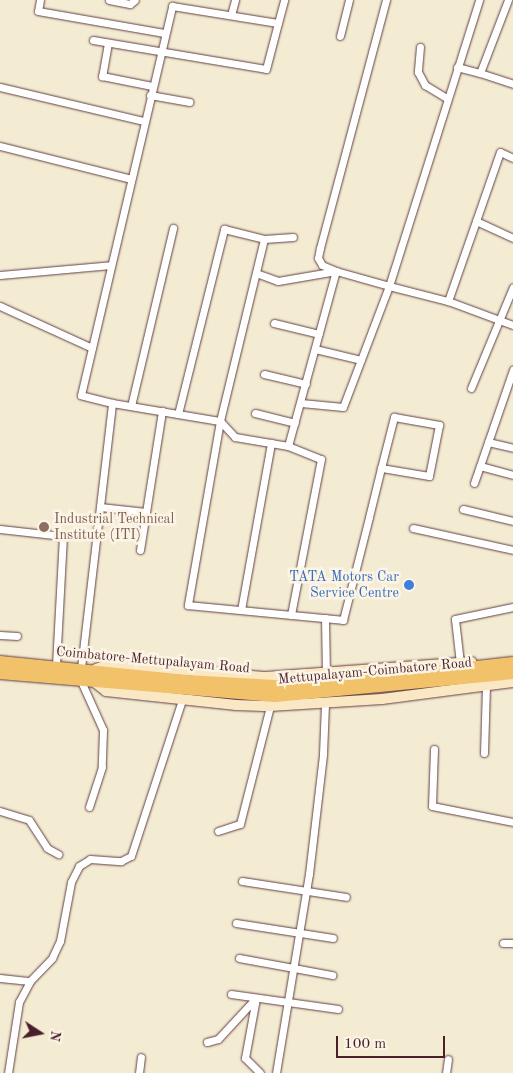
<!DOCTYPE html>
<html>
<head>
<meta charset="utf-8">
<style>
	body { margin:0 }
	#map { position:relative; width:513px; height:1073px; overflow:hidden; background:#f3ebd2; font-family:"Old Standard TT",serif }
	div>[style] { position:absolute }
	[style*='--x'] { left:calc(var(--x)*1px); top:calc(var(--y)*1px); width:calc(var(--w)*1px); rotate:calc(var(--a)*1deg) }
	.roads { filter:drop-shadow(0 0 1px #633e44) drop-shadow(0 0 1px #633e44) }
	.street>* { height:7px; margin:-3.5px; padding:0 3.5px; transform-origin:3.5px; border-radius:3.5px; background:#fff }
	.secondary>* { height:10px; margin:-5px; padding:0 5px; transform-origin:5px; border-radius:5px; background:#fae7c3 }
	.highway>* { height:12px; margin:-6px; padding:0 6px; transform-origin:6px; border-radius:6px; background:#f2c26a }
	.dots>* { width:14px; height:14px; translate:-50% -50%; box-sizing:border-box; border:2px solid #fcf5e5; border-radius:50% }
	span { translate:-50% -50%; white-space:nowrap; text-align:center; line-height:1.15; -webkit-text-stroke:5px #fcf5e5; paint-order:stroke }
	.education-label { font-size:14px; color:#785e54 }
	.left { translate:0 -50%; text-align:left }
	.shop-label { font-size:14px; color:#366cbe }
	.right { translate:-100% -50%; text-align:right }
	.street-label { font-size:14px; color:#4a1f2b }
	.north { position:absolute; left:15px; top:1008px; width:50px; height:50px; -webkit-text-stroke:4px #fcf5e5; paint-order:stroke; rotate:101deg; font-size:14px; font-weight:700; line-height:20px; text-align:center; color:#4a1f2b }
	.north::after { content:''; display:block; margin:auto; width:18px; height:22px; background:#4a1f2b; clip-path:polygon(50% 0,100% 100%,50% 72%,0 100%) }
	.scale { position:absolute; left:336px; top:1036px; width:109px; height:22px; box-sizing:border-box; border:2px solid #4a1f2b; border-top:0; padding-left:6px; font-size:15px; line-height:18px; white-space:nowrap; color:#4a1f2b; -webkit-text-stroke:4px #fcf5e5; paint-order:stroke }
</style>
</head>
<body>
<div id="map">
	<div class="roads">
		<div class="street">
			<div style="--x:40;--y:0;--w:11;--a:100"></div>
			<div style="--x:38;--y:11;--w:128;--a:9.9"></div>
			<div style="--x:109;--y:0;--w:21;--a:11"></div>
			<div style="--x:130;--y:4;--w:6;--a:-39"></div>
			<div style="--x:508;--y:0;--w:78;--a:111"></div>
			<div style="--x:480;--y:73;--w:35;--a:18"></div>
			<div style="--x:231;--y:15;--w:16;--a:-75"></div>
			<div style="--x:340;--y:36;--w:37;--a:-76"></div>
			<div style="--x:93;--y:40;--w:175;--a:9.5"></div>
			<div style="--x:266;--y:69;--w:48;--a:-75.4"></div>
			<div style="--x:108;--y:43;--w:34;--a:100"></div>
			<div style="--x:102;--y:76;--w:51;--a:11.3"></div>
			<div style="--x:420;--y:47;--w:25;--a:95"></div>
			<div style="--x:418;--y:72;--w:15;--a:62"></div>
			<div style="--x:425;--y:85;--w:26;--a:31"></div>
			<div style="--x:457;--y:67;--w:24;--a:15"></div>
			<div style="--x:0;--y:87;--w:148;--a:13.3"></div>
			<div style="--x:150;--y:95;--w:40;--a:10"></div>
			<div style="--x:0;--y:146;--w:135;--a:14.1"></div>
			<div style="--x:513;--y:158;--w:14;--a:-155"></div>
			<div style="--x:500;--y:152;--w:73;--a:109.2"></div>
			<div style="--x:476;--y:221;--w:41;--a:24.7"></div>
			<div style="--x:476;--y:221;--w:85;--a:109.3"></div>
			<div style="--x:448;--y:301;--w:69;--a:20.3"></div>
			<div style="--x:264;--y:239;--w:29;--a:-4"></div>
			<div style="--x:256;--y:273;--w:23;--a:20"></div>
			<div style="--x:278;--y:281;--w:59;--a:-9.8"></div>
			<div style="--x:336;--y:271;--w:55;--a:15.8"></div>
			<div style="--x:389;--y:286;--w:300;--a:-72.5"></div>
			<div style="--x:0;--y:275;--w:111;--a:-5.1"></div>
			<div style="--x:0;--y:306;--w:101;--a:24.5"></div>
			<div style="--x:274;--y:323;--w:46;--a:13.7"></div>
			<div style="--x:315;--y:349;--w:47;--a:13.4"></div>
			<div style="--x:264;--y:374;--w:43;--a:13.4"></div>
			<div style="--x:471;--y:388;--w:109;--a:-67.4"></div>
			<div style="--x:112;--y:403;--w:32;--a:-166"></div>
			<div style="--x:81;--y:395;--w:400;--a:-76.8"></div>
			<div style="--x:172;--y:6;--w:107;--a:9.1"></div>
			<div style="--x:278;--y:23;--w:24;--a:-75"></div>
			<div style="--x:301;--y:403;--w:42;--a:5.4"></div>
			<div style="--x:343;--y:407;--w:129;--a:-69.2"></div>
			<div style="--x:389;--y:286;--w:61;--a:14.3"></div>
			<div style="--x:131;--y:406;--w:183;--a:-76.7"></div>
			<div style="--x:255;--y:413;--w:41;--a:14"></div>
			<div style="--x:178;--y:414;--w:191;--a:-76"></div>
			<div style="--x:224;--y:229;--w:41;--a:14"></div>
			<div style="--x:264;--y:239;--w:187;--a:103.6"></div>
			<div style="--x:220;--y:421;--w:187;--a:99.9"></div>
			<div style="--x:188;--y:605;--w:156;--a:5.5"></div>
			<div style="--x:343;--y:620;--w:106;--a:-75.8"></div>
			<div style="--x:369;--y:517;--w:50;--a:-76.2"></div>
			<div style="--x:381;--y:468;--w:53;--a:-75.7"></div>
			<div style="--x:394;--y:417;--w:46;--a:10.1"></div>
			<div style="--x:439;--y:425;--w:52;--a:101.1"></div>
			<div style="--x:429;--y:476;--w:49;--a:-170.5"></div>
			<div style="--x:488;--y:442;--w:26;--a:13"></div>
			<div style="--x:288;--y:446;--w:35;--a:22"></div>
			<div style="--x:321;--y:459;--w:159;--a:100.9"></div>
			<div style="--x:480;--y:466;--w:34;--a:15"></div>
			<div style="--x:474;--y:483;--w:120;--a:-71"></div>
			<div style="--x:100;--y:507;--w:46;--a:6.2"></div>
			<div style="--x:463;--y:509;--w:51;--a:13.5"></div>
			<div style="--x:413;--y:528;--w:102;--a:12.4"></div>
			<div style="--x:0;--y:529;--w:63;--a:6.3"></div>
			<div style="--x:63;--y:536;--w:130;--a:93.1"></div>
			<div style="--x:140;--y:550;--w:141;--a:-81"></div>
			<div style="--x:241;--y:610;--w:170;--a:-79.8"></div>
			<div style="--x:325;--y:618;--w:56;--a:89"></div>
			<div style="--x:0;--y:635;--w:17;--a:3"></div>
			<div style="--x:460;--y:663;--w:44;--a:-96.5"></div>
			<div style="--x:455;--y:619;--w:59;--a:-11.7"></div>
			<div style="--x:81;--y:668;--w:267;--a:-83.3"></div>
			<div style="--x:112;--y:403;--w:109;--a:9.5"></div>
			<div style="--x:220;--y:421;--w:22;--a:47"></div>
			<div style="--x:235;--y:437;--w:54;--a:9.6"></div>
			<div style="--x:288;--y:446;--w:181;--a:-74.7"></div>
			<div style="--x:336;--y:271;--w:15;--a:-157"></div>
			<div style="--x:322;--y:265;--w:8;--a:-120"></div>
			<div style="--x:318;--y:258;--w:10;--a:-79"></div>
			<div style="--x:320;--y:248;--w:257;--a:-75.1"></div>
			<div style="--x:80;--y:679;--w:56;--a:65.7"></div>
			<div style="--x:103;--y:730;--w:37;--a:92"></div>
			<div style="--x:102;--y:767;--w:42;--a:108"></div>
			<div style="--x:434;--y:749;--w:57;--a:92"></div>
			<div style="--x:432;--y:806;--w:83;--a:11.2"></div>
			<div style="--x:484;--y:753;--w:68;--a:-88.3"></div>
			<div style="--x:0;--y:811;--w:30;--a:17"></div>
			<div style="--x:29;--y:820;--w:33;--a:57"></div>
			<div style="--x:47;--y:848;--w:13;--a:29"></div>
			<div style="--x:218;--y:831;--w:23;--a:-18"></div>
			<div style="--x:240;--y:824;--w:122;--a:-75.7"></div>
			<div style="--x:242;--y:881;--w:105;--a:8.7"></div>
			<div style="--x:236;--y:923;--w:98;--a:8.8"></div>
			<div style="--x:503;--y:943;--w:10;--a:0"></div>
			<div style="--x:239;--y:958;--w:95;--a:10.4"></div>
			<div style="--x:0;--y:978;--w:30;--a:6"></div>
			<div style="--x:231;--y:994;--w:108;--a:8"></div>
			<div style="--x:256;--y:998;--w:61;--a:100.4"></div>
			<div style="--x:245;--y:1058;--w:21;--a:45"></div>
			<div style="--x:207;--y:1042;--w:11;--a:-15"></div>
			<div style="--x:218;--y:1039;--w:56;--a:-47.2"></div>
			<div style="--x:8;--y:1073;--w:72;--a:-81.2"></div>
			<div style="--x:19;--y:1002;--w:24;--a:-62"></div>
			<div style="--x:30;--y:981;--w:32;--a:-46"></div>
			<div style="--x:52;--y:958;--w:19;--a:-65"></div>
			<div style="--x:60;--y:941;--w:60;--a:-79.4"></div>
			<div style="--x:71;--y:882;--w:18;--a:-63"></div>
			<div style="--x:79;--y:866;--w:13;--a:-32"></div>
			<div style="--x:90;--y:859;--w:31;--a:4"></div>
			<div style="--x:121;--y:861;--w:11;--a:-27"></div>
			<div style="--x:131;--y:856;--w:164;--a:-71.9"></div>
			<div style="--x:139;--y:1073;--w:16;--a:-83"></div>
			<div style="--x:276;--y:1073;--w:202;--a:-80.6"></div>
			<div style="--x:309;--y:874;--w:121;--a:-83.3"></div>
			<div style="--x:323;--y:754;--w:50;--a:-87.7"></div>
			<div style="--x:446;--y:1073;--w:14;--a:-82"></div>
		</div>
		<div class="secondary">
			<div style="--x:96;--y:669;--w:15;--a:-20"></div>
			<div style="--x:110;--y:664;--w:157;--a:4.8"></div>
			<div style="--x:266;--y:677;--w:206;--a:-4.2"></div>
			<div style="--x:92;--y:680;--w:18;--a:38"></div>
			<div style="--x:106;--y:691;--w:131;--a:6.1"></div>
			<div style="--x:236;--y:705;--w:34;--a:2"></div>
			<div style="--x:270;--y:706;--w:112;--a:-3.6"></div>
			<div style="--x:382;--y:699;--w:132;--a:-7.4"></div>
		</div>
		<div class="highway">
			<div style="--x:0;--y:662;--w:187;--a:5.8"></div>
			<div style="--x:186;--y:681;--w:89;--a:3.2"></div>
			<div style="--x:275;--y:686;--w:53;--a:-2.2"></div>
			<div style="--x:328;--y:684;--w:186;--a:-6.5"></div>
			<div style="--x:0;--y:673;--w:276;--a:4.8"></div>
			<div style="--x:275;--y:696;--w:239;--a:-5.5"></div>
		</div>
	</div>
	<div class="dots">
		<div style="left:44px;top:527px;background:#8d6e63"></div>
		<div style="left:409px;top:585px;background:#3f7fe0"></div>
	</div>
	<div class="education-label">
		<span class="left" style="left:54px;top:527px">Industrial Technical<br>Institute (ITI)</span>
	</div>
	<div class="shop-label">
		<span class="right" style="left:399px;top:585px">TATA Motors Car<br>Service Centre</span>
	</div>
	<div class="street-label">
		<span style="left:153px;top:660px;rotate:5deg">Coimbatore-Mettupalayam Road</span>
		<span style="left:375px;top:671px;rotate:-5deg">Mettupalayam-Coimbatore Road</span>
	</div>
	<div class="north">N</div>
	<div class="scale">100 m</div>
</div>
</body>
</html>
